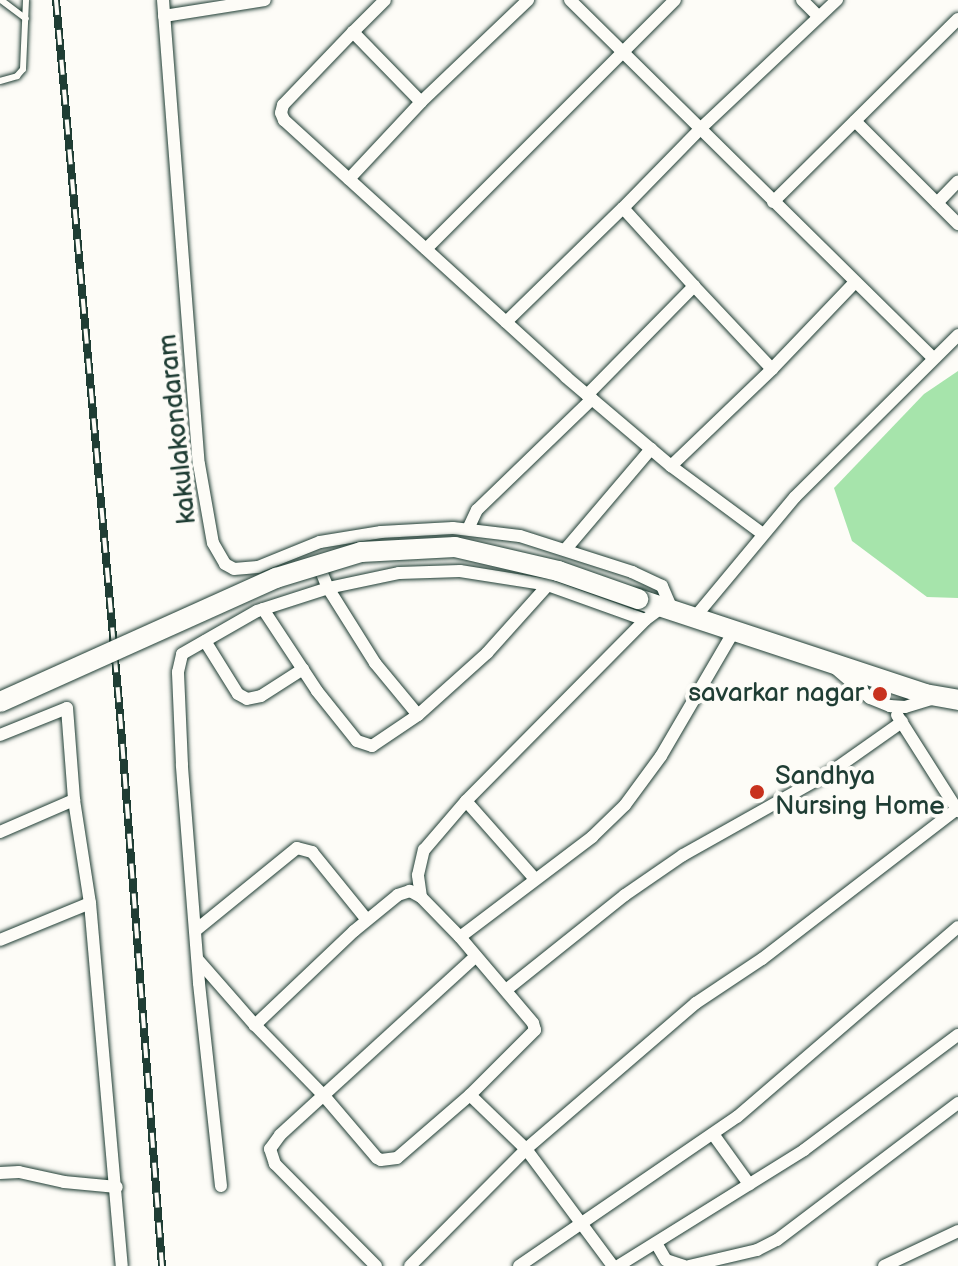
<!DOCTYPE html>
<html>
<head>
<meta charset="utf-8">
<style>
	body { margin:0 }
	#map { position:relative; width:958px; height:1266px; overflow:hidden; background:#fdfcf7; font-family:"Balsamiq Sans",sans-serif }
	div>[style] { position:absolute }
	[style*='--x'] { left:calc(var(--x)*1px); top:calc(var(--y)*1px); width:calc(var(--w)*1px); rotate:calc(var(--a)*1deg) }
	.green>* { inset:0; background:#a6e4ab }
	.roads { filter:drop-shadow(0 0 2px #1f3d34) drop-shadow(0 0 2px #1f3d34) }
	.service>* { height:6px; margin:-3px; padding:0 3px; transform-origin:3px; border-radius:3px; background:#fdfcf7 }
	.minor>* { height:12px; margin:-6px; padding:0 6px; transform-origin:6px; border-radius:6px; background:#fdfcf7 }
	.trunk>* { height:20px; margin:-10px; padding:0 10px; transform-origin:10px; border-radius:10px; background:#fdfcf7 }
	.rail>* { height:8px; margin-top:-4px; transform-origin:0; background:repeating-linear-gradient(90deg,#fdfcf7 0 15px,#1f3d34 0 30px); box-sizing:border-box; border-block:2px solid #1f3d34 }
	.bridges { filter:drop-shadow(0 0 2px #1f3d34) drop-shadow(0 0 2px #1f3d34) }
	.trunk-bridge>* { height:20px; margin:-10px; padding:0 10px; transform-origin:10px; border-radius:10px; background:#fdfcf7 }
	.dots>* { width:22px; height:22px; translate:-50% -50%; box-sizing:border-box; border:4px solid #fdfcf7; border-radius:50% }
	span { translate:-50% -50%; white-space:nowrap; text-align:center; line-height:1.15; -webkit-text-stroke:8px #fdfcf7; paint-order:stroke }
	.street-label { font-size:26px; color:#1f3d34 }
	.poi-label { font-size:26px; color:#1f3d34 }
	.right { translate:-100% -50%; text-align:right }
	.left { translate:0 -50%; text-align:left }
</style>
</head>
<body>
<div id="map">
	<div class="green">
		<div style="clip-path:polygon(958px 371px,958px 598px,927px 597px,852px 541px,834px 488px,924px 394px)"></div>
	</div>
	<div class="roads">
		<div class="service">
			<div style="--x:1;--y:0;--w:31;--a:37"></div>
			<div style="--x:0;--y:81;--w:18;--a:-16"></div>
			<div style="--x:17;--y:76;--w:9;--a:-49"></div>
			<div style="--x:23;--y:69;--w:69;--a:-87.5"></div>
		</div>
		<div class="minor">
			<div style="--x:163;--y:0;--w:465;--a:85.6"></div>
			<div style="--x:199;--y:464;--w:80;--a:80"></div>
			<div style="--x:213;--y:543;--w:24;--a:60"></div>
			<div style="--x:225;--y:564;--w:10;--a:29"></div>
			<div style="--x:234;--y:569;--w:24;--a:-5"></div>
			<div style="--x:258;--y:567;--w:67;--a:-22"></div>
			<div style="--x:320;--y:542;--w:62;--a:-9.3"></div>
			<div style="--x:381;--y:532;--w:72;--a:-3.2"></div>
			<div style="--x:453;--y:528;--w:67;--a:6.8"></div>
			<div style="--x:520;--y:536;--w:118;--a:17.8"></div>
			<div style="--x:632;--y:572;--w:33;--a:25"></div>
			<div style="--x:662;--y:586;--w:26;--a:67"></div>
			<div style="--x:570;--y:0;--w:510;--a:44.6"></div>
			<div style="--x:802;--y:0;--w:23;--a:45"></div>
			<div style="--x:164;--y:16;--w:102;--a:-9"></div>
			<div style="--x:353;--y:32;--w:45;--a:-45"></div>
			<div style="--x:421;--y:102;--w:98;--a:-134.2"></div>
			<div style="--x:353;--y:32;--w:101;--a:133.8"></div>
			<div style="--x:283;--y:105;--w:8;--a:104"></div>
			<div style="--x:281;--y:113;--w:8;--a:67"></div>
			<div style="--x:284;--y:120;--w:382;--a:42.3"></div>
			<div style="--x:566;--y:377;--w:138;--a:40.3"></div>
			<div style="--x:671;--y:466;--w:114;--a:36.5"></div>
			<div style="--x:855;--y:121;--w:146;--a:45"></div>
			<div style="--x:349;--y:179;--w:105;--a:-46.9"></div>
			<div style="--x:421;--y:102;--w:148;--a:-43.6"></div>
			<div style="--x:773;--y:202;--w:260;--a:-44.7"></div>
			<div style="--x:937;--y:203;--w:30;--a:-46"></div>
			<div style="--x:623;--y:208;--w:112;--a:-45.7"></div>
			<div style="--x:701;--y:128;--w:187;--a:-43.3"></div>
			<div style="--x:426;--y:249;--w:352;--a:-45"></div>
			<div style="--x:506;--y:322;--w:163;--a:-44.3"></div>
			<div style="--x:623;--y:208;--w:105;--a:47.7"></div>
			<div style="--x:587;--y:395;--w:153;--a:-45.5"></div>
			<div style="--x:694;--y:286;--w:114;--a:46.8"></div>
			<div style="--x:671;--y:466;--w:140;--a:-43.8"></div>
			<div style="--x:772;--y:369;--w:120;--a:-46.3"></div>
			<div style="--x:468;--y:529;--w:21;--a:-65"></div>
			<div style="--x:477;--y:510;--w:160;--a:-44"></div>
			<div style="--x:565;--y:550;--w:133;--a:-49.6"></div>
			<div style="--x:319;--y:566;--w:24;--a:68"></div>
			<div style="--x:328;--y:588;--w:89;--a:57.9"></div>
			<div style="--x:375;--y:663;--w:67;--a:50.4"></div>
			<div style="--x:263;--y:609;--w:98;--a:56.6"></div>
			<div style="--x:317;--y:691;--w:64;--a:51.3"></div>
			<div style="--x:357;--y:741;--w:16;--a:18"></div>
			<div style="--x:372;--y:746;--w:55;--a:-34"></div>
			<div style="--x:418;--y:715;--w:93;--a:-41.9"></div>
			<div style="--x:487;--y:653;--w:91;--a:-48.1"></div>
			<div style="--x:695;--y:617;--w:156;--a:-50.2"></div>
			<div style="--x:795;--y:497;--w:230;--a:-44.8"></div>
			<div style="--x:205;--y:641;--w:62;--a:58.1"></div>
			<div style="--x:238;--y:694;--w:10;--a:29"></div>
			<div style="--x:247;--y:699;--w:14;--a:-12"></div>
			<div style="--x:261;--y:696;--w:50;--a:-32.7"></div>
			<div style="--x:835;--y:668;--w:46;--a:40.6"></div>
			<div style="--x:870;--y:698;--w:22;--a:22"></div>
			<div style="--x:890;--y:706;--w:15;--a:4"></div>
			<div style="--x:905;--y:707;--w:30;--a:-17"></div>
			<div style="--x:897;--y:715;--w:114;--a:57.6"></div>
			<div style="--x:0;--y:735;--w:72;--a:-21.9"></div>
			<div style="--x:67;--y:708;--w:92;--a:85.6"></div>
			<div style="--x:74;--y:800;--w:104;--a:81.2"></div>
			<div style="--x:90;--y:903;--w:364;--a:85"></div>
			<div style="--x:0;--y:832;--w:81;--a:-23.4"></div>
			<div style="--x:535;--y:879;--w:104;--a:-131.5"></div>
			<div style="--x:466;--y:801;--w:255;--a:-45.3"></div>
			<div style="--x:421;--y:897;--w:22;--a:-98"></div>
			<div style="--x:418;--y:875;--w:26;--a:-77"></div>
			<div style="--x:424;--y:850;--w:65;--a:-49.4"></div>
			<div style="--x:196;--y:930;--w:130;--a:-39.1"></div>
			<div style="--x:297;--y:848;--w:16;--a:15"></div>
			<div style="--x:312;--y:852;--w:87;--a:51"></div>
			<div style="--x:460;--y:937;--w:166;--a:-37.1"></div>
			<div style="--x:592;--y:837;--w:46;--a:-44.1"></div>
			<div style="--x:625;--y:805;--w:61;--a:-53.7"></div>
			<div style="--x:661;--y:756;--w:145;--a:-59.7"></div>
			<div style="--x:0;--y:940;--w:97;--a:-22.3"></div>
			<div style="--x:198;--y:960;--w:86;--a:48.8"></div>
			<div style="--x:255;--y:1025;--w:100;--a:45.8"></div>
			<div style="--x:325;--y:1097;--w:80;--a:49.6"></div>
			<div style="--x:377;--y:1158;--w:4;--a:27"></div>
			<div style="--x:381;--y:1160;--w:16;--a:-7"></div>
			<div style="--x:397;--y:1158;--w:96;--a:-40.8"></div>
			<div style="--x:470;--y:1095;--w:92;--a:-45"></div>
			<div style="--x:535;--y:1030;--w:7;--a:-106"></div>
			<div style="--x:533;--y:1023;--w:113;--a:-130.3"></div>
			<div style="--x:460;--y:937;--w:56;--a:-134.3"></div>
			<div style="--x:421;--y:897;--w:13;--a:-151"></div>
			<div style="--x:410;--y:891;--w:13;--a:162"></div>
			<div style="--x:398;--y:895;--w:57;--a:140.7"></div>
			<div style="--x:354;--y:931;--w:137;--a:136.5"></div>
			<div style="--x:506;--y:990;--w:152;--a:-38.6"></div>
			<div style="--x:625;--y:895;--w:70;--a:-34.6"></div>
			<div style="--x:683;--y:855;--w:170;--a:-29.3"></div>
			<div style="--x:831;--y:772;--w:87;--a:-35.2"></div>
			<div style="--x:470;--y:1095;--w:78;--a:44"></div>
			<div style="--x:526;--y:1149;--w:146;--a:53.4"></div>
			<div style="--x:713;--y:1134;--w:62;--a:54.2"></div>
			<div style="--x:0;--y:1173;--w:19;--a:-3"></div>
			<div style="--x:19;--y:1172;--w:46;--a:12.5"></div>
			<div style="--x:64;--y:1182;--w:53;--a:5.4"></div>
			<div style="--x:221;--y:1186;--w:204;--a:-96.2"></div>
			<div style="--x:199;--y:983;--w:219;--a:-94.5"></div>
			<div style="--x:182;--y:765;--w:93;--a:-92.5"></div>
			<div style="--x:178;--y:672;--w:18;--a:-77"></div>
			<div style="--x:182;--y:654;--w:86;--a:-29.8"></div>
			<div style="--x:257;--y:611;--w:75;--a:-17.9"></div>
			<div style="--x:328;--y:588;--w:73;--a:-11.9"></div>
			<div style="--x:399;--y:573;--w:61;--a:-1.9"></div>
			<div style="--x:460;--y:571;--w:89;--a:9"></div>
			<div style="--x:548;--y:585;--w:103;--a:19.8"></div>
			<div style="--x:645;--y:620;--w:21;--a:-37"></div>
			<div style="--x:656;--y:1243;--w:20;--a:60"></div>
			<div style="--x:666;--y:1260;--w:19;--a:18"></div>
			<div style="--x:376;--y:1266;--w:144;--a:-134.7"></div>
			<div style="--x:275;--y:1164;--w:16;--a:-108"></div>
			<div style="--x:270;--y:1149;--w:17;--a:-54"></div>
			<div style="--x:280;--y:1135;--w:265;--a:-42.4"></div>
			<div style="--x:410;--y:1266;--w:165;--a:-45.2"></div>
			<div style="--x:526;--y:1149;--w:224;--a:-40.7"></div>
			<div style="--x:696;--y:1003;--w:79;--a:-33.7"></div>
			<div style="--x:762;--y:959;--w:246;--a:-37.6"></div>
			<div style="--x:519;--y:1266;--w:264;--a:-34.4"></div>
			<div style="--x:737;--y:1117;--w:291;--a:-40.7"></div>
			<div style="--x:618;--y:1266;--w:219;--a:-31.9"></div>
			<div style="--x:804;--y:1150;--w:192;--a:-36.8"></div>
			<div style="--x:689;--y:1266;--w:70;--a:-13.2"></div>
			<div style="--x:757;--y:1250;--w:22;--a:-27"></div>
			<div style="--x:777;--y:1240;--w:227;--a:-37.1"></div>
			<div style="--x:884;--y:1266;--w:82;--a:-25.3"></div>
		</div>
		<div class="trunk">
			<div style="--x:638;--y:599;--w:302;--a:18.3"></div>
			<div style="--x:925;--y:694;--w:34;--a:10"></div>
		</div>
	</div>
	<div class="rail">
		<div style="--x:56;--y:0;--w:717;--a:84.88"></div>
		<div style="--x:120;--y:714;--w:554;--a:85.65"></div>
	</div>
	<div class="bridges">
		<div class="trunk-bridge">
			<div style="--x:0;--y:702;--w:303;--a:-24.2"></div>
			<div style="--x:276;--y:578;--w:89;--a:-17"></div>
			<div style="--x:361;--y:552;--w:94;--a:-3"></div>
			<div style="--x:455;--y:547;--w:106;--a:13.1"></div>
			<div style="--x:558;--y:571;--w:85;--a:19.3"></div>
		</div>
	</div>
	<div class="dots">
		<div style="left:880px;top:694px;background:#c8321e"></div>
		<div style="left:757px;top:792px;background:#c8321e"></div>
	</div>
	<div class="street-label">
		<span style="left:178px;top:429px;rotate:-96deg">kakulakondaram</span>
	</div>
	<div class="poi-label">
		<span class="right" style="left:864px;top:694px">savarkar nagar</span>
		<span class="left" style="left:775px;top:792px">Sandhya<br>Nursing Home</span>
	</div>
</div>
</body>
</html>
